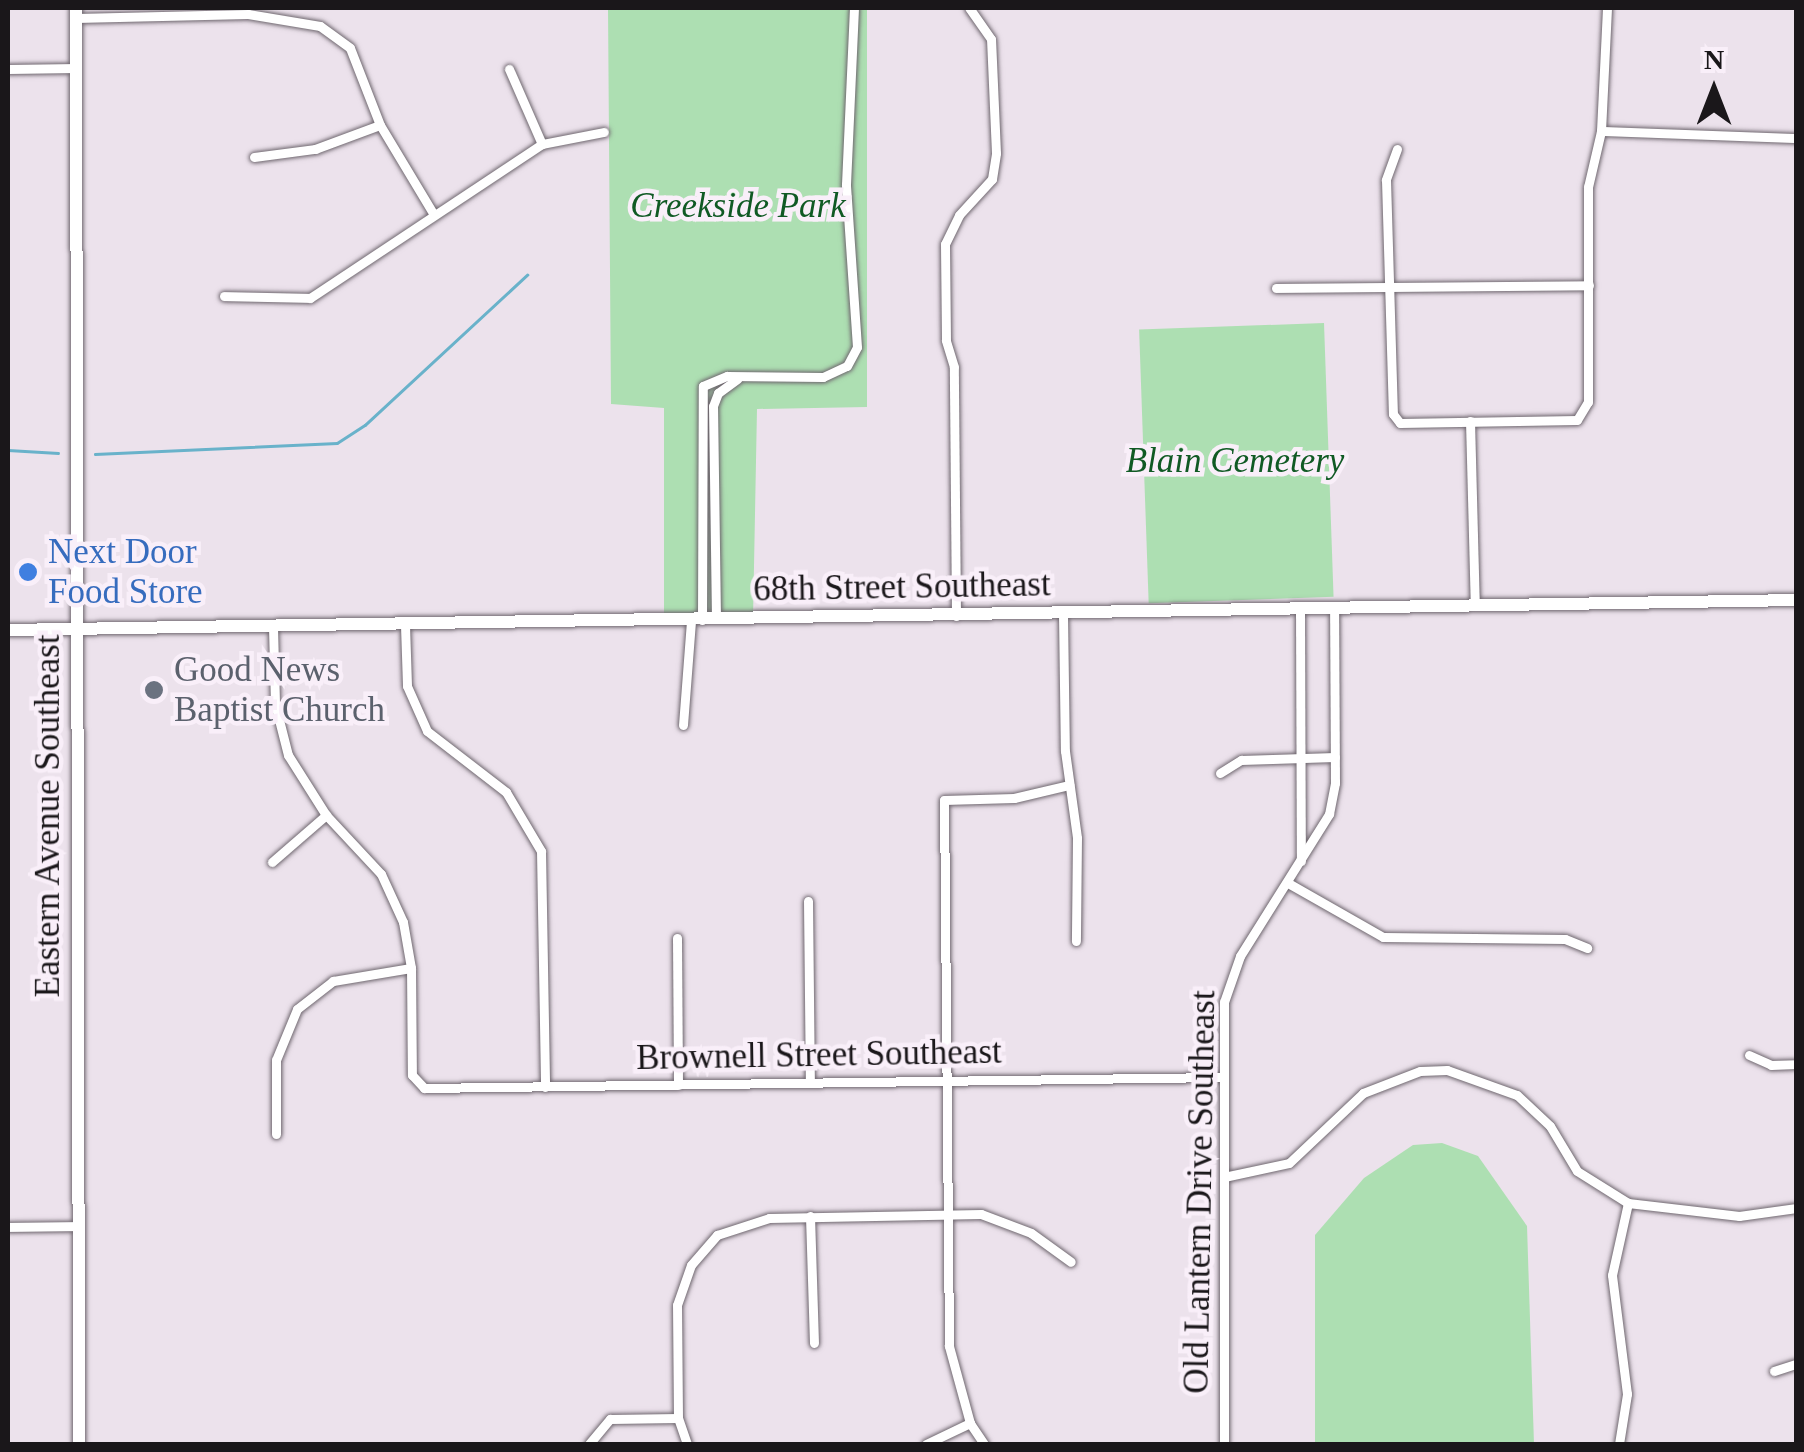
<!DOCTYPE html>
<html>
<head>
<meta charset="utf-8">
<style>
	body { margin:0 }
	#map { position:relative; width:1804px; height:1452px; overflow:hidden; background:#ece2ec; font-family:"Times New Roman",serif }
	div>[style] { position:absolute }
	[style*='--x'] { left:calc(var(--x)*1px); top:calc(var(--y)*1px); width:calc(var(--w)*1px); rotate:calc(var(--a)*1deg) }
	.green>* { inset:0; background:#addfb2; transform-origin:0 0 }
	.stream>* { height:2.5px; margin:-1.25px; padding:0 1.25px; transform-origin:1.25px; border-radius:1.25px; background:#69b2ca }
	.roads { filter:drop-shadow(0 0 2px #6f676f) drop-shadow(0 0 2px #6f676f) }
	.street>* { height:9px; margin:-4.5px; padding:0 4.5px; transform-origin:4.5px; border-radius:4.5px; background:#fff }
	.secondary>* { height:12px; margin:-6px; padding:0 6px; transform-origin:6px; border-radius:6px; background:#fff }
	.dots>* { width:28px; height:28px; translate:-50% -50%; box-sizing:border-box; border:5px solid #f9eff9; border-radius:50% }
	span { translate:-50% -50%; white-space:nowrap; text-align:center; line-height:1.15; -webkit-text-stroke:9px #f9eff9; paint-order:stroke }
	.park-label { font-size:35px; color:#105a24; font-style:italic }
	.shop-label { font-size:35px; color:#366cbe }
	.left { translate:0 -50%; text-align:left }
	.street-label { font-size:35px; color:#1a171a }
	.worship-label { font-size:35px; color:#5b616d }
	.frame { position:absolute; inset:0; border:10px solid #1a171a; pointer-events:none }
	.north { position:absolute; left:1664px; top:40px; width:100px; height:100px; -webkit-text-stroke:8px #f9eff9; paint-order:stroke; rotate:0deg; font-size:28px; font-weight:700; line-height:40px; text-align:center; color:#1a171a }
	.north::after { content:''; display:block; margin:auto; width:35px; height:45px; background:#1a171a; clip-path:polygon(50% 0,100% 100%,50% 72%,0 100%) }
</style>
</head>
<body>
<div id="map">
	<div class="green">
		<div style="clip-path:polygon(608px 8px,867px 8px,867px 407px,757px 409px,753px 619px,664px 620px,664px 408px,611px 404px)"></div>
		<div style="left:1324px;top:323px;width:274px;height:185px;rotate:88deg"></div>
		<div style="clip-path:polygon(1442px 1143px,1478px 1156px,1527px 1226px,1534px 1444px,1315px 1444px,1315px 1235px,1364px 1178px,1413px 1145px)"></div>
	</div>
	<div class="stream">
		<div style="--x:8;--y:450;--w:50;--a:3.4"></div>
		<div style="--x:95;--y:454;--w:242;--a:-2.6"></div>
		<div style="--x:337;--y:443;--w:33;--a:-33"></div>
		<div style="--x:365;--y:425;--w:221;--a:-42.8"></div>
	</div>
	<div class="roads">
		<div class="street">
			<div style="--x:76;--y:18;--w:172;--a:-1.3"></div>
			<div style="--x:248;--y:14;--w:73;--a:9.5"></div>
			<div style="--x:320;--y:26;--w:37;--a:36"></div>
			<div style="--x:350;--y:48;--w:83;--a:68.7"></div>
			<div style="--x:380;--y:125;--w:105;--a:59"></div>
			<div style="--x:8;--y:69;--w:69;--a:-0.8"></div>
			<div style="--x:509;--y:69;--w:82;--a:66.3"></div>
			<div style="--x:1601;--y:131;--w:195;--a:2.1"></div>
			<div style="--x:1397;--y:149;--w:33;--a:110"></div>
			<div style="--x:1386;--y:180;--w:234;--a:88.3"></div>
			<div style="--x:1393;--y:414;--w:11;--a:52"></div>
			<div style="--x:1400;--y:423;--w:177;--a:-1"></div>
			<div style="--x:1577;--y:420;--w:21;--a:-59"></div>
			<div style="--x:1588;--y:402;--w:215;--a:-90"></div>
			<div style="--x:1588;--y:187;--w:57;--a:-76.9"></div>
			<div style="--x:1601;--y:131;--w:123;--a:-87.2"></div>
			<div style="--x:254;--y:157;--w:62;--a:-7.5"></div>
			<div style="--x:315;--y:149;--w:69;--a:-20.3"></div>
			<div style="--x:1276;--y:288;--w:313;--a:-0.5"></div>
			<div style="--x:224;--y:296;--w:86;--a:1.3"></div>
			<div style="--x:310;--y:298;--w:278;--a:-33.6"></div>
			<div style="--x:542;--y:144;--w:63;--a:-11"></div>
			<div style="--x:1470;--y:421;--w:185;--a:88.5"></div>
			<div style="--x:1300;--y:609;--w:252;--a:89.8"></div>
			<div style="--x:1063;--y:614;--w:137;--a:89.2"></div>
			<div style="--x:1065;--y:751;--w:88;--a:82.1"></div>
			<div style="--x:1077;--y:838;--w:103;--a:90.6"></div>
			<div style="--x:956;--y:616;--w:249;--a:-90.5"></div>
			<div style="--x:954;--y:367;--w:28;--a:-107"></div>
			<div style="--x:946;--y:340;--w:96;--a:-90.6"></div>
			<div style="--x:945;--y:244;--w:32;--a:-64"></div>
			<div style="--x:959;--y:215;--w:49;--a:-47.5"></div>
			<div style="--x:992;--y:179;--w:26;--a:-81"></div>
			<div style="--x:996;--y:153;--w:114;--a:-92.5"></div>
			<div style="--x:991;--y:39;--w:38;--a:-125"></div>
			<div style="--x:716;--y:619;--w:213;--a:-90.8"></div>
			<div style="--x:713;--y:406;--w:14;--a:-69"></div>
			<div style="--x:718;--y:393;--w:24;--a:-36"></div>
			<div style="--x:702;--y:620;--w:234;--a:-89.8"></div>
			<div style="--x:703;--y:386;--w:26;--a:-23"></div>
			<div style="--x:727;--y:376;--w:96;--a:0.6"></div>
			<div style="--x:823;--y:377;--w:26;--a:-25"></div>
			<div style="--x:847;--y:366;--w:21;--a:-62"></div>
			<div style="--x:857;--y:347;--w:163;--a:-93.9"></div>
			<div style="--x:846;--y:184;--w:176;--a:-87.4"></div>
			<div style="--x:405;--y:625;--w:61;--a:88.1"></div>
			<div style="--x:407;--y:686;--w:49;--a:66"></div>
			<div style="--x:427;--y:731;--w:100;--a:37.7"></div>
			<div style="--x:506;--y:792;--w:69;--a:59.3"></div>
			<div style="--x:541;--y:851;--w:236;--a:89"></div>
			<div style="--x:273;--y:627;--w:77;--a:88.5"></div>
			<div style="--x:275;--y:704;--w:53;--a:75.7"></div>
			<div style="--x:288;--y:755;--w:71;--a:57.7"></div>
			<div style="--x:326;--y:815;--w:81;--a:47"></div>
			<div style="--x:381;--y:874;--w:53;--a:65.4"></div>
			<div style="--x:403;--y:922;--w:47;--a:80.1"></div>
			<div style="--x:411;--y:968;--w:107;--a:89.5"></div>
			<div style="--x:412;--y:1075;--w:18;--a:47"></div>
			<div style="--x:424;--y:1088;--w:800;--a:-0.79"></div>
			<div style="--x:683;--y:725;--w:105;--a:-85.6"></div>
			<div style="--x:1220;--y:773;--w:25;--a:-32"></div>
			<div style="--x:1241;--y:760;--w:94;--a:-1.8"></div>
			<div style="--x:272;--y:862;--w:72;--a:-41"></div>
			<div style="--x:1288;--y:883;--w:109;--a:29.6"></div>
			<div style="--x:1383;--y:937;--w:182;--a:0.6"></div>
			<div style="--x:1565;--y:939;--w:24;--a:22"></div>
			<div style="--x:808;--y:901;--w:181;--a:89.4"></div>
			<div style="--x:677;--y:938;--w:147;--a:89.6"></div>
			<div style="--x:1749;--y:1055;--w:24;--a:24"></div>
			<div style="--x:1771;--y:1065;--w:25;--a:-2"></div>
			<div style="--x:276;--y:1134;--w:74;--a:-90"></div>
			<div style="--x:276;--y:1060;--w:55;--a:-67.6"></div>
			<div style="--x:297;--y:1009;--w:46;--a:-37.9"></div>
			<div style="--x:333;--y:981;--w:79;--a:-9.5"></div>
			<div style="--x:1224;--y:1177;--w:66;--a:-12.2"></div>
			<div style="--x:1289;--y:1163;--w:102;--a:-43.4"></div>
			<div style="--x:1363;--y:1093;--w:61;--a:-21.1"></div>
			<div style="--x:1420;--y:1071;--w:27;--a:-2"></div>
			<div style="--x:1447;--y:1070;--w:74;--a:19.7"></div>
			<div style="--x:1517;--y:1095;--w:45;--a:43.2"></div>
			<div style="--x:1550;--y:1126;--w:52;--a:59"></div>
			<div style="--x:1577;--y:1171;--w:60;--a:32.1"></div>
			<div style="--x:1628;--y:1203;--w:112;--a:6.7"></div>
			<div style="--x:1739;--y:1216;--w:58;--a:-8"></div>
			<div style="--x:810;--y:1216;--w:127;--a:88.2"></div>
			<div style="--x:8;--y:1227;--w:71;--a:-0.8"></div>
			<div style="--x:1774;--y:1371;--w:23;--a:-18"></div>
			<div style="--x:589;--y:1444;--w:33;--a:-50"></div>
			<div style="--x:610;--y:1419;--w:68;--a:-0.8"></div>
			<div style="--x:687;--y:1444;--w:28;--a:-109"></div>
			<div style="--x:678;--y:1418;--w:113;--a:-90.5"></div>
			<div style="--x:677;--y:1305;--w:42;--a:-70.7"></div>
			<div style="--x:691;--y:1265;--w:40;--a:-49"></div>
			<div style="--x:717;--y:1235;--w:55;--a:-18.1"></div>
			<div style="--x:769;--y:1218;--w:212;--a:-1.1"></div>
			<div style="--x:981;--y:1214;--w:53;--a:20.8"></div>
			<div style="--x:1031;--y:1233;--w:49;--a:35.9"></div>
			<div style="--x:926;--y:1444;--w:49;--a:-25.5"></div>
			<div style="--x:984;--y:1444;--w:25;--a:-124"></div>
			<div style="--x:970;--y:1423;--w:80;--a:-105.3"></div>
			<div style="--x:949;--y:1346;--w:546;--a:-90.52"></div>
			<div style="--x:944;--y:800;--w:70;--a:-1.6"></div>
			<div style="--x:1014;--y:798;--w:57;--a:-13.3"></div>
			<div style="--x:1224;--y:1444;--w:442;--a:-90"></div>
			<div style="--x:1224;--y:1002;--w:49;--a:-70.8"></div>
			<div style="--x:1240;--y:956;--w:168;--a:-57.9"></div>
			<div style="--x:1329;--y:814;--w:32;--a:-79"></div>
			<div style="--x:1335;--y:783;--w:174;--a:-90.3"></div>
			<div style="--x:1619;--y:1444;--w:51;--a:-80.9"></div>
			<div style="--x:1627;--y:1394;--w:120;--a:-97.2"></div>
			<div style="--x:1612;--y:1275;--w:74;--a:-77.5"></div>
		</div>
		<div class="secondary">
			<div style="--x:76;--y:8;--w:1436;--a:89.88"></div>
			<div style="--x:8;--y:630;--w:1788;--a:-0.96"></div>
		</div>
	</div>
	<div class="dots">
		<div style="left:28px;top:572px;background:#3f7fe0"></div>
		<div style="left:154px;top:690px;background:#6b7280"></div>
	</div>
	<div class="park-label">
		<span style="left:738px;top:206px">Creekside Park</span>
		<span style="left:1235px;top:461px">Blain Cemetery</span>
	</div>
	<div class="shop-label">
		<span class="left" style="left:48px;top:572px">Next Door<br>Food Store</span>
	</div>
	<div class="street-label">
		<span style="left:902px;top:587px;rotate:-1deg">68th Street Southeast</span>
		<span style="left:48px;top:816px;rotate:-90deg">Eastern Avenue Southeast</span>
		<span style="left:819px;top:1055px;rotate:-1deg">Brownell Street Southeast</span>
		<span style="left:1200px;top:1192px;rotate:-89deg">Old Lantern Drive Southeast</span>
	</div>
	<div class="worship-label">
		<span class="left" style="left:174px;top:690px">Good News<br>Baptist Church</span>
	</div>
	<div class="frame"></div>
	<div class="north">N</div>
</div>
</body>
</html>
